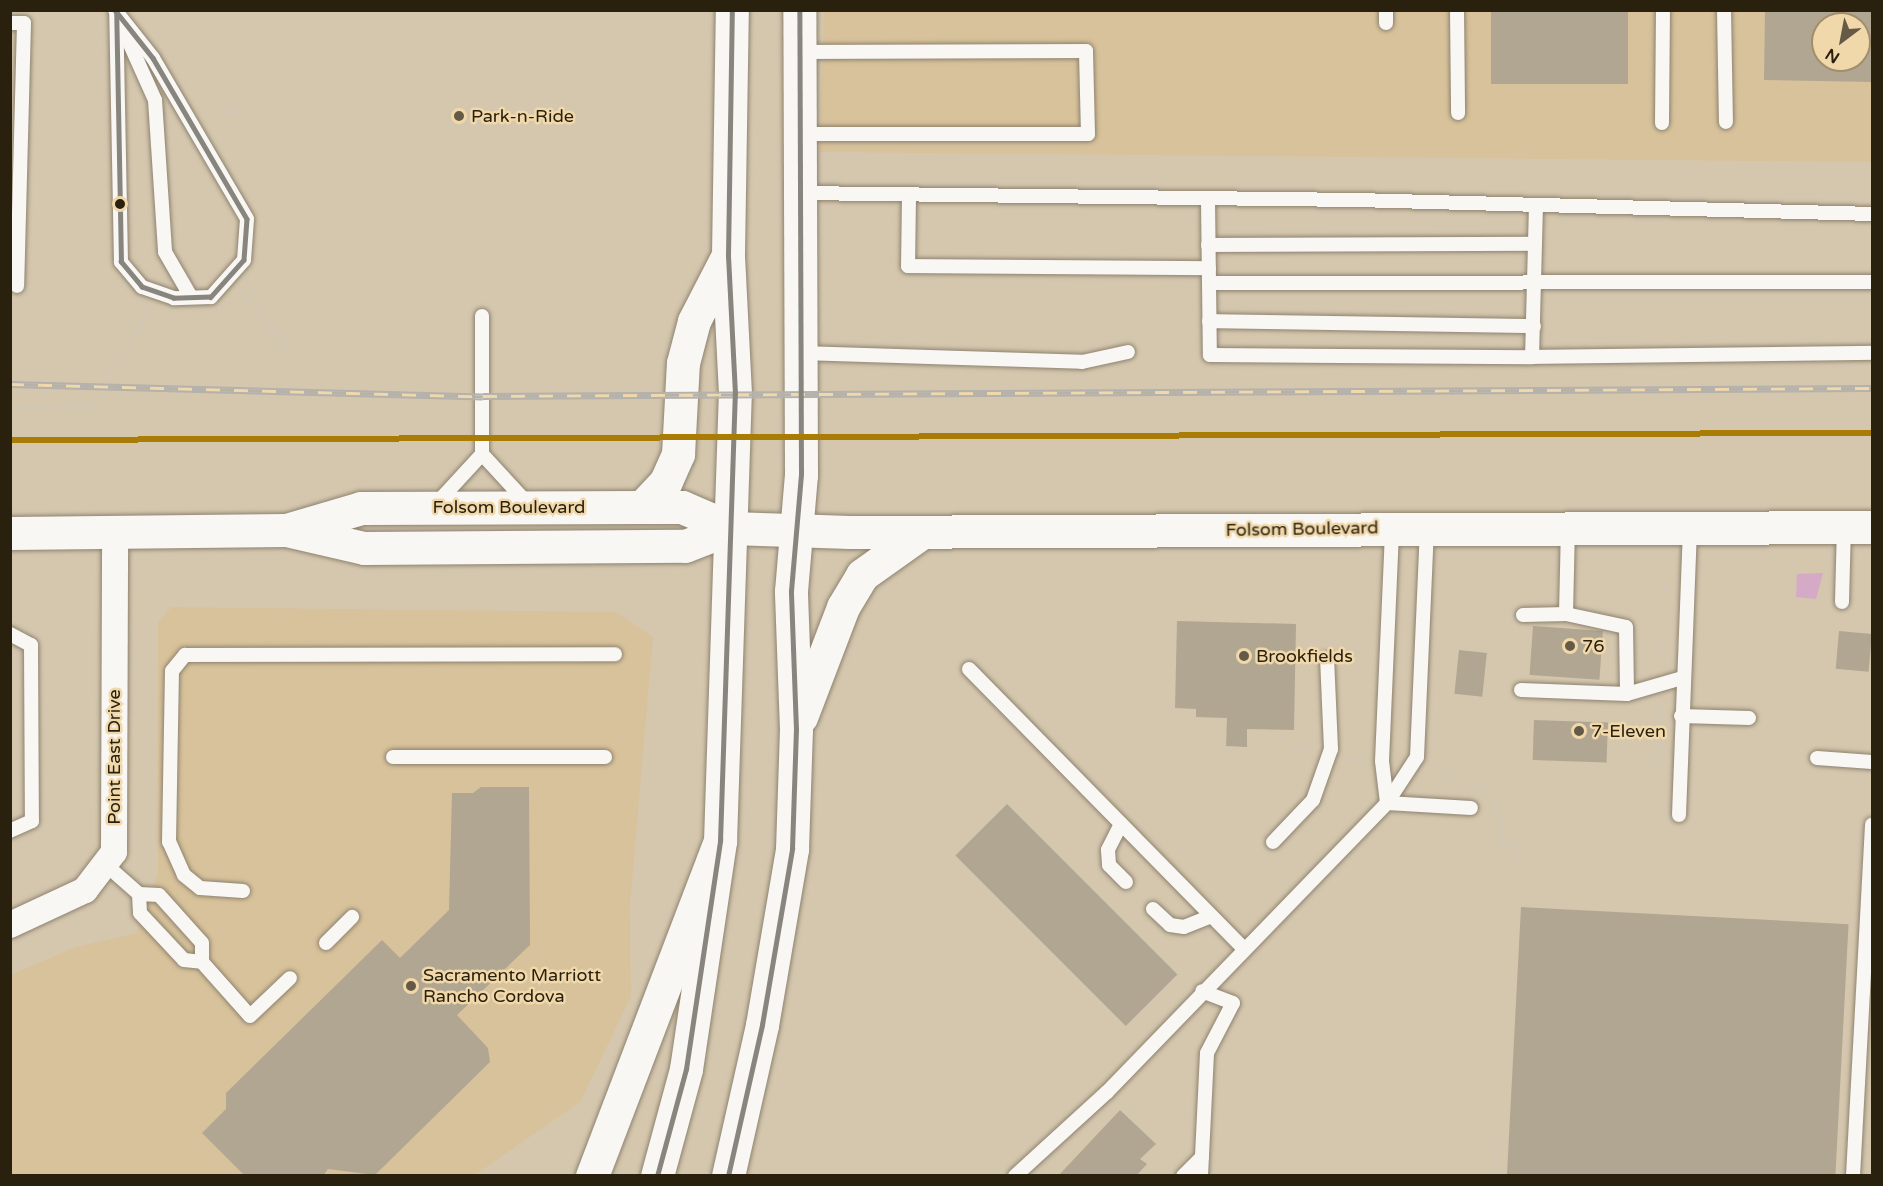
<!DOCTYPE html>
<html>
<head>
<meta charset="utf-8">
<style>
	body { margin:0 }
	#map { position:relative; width:1883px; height:1186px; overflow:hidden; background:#d5c7ae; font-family:"Varela Round",sans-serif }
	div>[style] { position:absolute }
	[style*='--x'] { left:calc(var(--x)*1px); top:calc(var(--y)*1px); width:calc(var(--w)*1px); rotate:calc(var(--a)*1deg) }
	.built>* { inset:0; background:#d8c29b }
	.green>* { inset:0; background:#d4aac7 }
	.building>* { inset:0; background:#b1a692; transform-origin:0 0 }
	.path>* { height:4px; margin-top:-2px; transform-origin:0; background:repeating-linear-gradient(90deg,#ccc8c0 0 1.5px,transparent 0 6px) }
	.roads { filter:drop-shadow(0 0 2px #8e8370) drop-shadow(0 0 2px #8e8370) }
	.lane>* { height:14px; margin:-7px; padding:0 7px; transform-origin:7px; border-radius:7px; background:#f9f7f3 }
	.street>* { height:26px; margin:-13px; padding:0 13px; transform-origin:13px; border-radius:13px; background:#f9f7f3 }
	.secondary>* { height:33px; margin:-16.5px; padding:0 16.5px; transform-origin:16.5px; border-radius:16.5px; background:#f9f7f3 }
	.primary>* { height:33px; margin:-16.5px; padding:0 16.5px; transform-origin:16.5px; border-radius:16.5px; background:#f9f7f3 }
	.highway>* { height:33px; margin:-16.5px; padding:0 16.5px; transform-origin:16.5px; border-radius:16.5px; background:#f9f7f3 }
	.rail>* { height:7px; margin-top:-3.5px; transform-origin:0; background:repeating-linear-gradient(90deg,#f1d8ab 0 14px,#b5b1ab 0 28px); box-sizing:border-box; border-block:2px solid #b5b1ab }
	.bus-1>* { height:4.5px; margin:-2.25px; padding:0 2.25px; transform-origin:2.25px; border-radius:2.25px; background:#88857e }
	.rail-1>* { height:6px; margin:-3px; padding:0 3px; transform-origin:3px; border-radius:3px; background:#a97c06 }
	.dots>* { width:16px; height:16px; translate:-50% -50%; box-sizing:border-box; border:3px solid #f1d8ab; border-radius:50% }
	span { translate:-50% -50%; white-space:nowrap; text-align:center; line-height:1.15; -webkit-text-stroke:5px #f1d8ab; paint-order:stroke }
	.poi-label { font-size:18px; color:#29200e }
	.left { translate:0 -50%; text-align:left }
	.street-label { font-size:18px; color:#29200e }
	.frame { position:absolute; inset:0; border:12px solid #29200e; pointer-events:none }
	.north { position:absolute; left:1811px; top:12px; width:60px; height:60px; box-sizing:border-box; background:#f1d8ab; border:2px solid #a18e6c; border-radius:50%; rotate:212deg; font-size:16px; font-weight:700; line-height:24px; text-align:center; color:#29200e }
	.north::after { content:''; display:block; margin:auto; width:21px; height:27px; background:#655a46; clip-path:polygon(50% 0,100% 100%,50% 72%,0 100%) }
</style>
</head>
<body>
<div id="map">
	<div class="built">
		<div style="clip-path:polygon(evenodd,824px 11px,1872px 11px,1872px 162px,820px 152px,824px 11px,1823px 24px,1859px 24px,1859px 60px,1823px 60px,1823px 24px)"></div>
		<div style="clip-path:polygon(171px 607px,616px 612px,653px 637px,630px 907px,631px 996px,581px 1101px,475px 1175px,11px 1175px,10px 975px,76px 947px,137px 933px,158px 873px,158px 623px)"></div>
	</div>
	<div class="green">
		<div style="clip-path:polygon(1823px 573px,1816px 599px,1796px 597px,1797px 574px)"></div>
	</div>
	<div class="building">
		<div style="left:1491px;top:10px;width:137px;height:74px"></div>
		<div style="clip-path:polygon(evenodd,1765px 10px,1872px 10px,1872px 82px,1764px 80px,1765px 10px,1823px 24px,1859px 24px,1859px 60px,1823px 60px,1823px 24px)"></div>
		<div style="clip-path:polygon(1177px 621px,1296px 624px,1294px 730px,1247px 729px,1247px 747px,1226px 746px,1227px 718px,1196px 717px,1196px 709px,1175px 708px)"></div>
		<div style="left:1533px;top:626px;width:70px;height:49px;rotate:4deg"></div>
		<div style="left:1839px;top:631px;width:33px;height:38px;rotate:5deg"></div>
		<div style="left:1459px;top:650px;width:28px;height:44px;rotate:6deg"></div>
		<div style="left:1534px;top:720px;width:74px;height:40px;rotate:2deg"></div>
		<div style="clip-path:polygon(481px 787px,529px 787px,530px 945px,457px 1015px,488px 1048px,490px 1062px,375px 1175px,328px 1169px,323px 1176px,245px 1176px,202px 1133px,226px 1109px,226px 1093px,382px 940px,400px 958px,449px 910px,452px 793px,473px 793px)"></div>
		<div style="left:1007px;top:804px;width:241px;height:73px;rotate:45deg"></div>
		<div style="left:1521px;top:907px;width:328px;height:269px;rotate:3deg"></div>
		<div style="clip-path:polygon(1120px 1110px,1156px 1144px,1140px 1159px,1147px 1164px,1136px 1176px,1058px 1176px)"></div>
	</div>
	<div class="path">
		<div style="--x:220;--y:113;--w:29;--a:-6"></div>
		<div style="--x:241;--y:292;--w:82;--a:50.9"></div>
		<div style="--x:10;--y:407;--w:83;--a:-1.4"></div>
		<div style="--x:93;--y:405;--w:17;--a:-45"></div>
		<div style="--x:105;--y:393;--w:24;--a:-73"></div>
		<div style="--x:112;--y:370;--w:73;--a:-57.8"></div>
		<div style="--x:10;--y:471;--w:9;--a:49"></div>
		<div style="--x:1660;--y:579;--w:17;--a:66"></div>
		<div style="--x:1660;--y:666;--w:55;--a:-84.8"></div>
		<div style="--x:1294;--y:749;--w:17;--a:7"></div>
		<div style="--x:1348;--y:757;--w:16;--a:7"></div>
		<div style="--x:1658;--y:761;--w:57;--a:-89"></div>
		<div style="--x:1433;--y:766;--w:33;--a:38"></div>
		<div style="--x:1475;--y:790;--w:11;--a:-22"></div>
		<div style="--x:1485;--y:786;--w:40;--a:63.4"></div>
		<div style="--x:1503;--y:822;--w:21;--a:98"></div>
		<div style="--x:1500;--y:843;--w:16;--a:0"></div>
		<div style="--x:1516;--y:843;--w:334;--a:93.3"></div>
	</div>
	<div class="roads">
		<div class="lane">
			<div style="--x:115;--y:10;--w:61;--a:51.6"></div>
			<div style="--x:153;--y:58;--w:186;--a:59.7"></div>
			<div style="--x:247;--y:219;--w:41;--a:94.2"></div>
			<div style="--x:244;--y:260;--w:50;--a:131.7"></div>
			<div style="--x:211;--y:297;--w:37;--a:178"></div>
			<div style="--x:174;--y:298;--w:34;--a:-161"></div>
			<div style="--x:142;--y:287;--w:33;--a:-130"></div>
			<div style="--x:121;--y:262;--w:250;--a:-91.1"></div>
			<div style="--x:1386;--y:10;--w:13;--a:90"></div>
			<div style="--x:1457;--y:10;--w:103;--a:89.4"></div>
			<div style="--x:1724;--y:10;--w:112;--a:89"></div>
			<div style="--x:10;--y:23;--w:14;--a:0"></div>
			<div style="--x:24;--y:23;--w:263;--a:91.5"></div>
			<div style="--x:124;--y:31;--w:76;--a:65.8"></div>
			<div style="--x:155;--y:100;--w:152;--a:86.2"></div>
			<div style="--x:165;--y:252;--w:52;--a:60"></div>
			<div style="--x:1662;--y:123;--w:113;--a:-89.5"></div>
			<div style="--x:799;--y:134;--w:289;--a:0"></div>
			<div style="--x:1088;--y:134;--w:83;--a:-91.4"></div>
			<div style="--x:1086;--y:51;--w:287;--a:179.8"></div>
			<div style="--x:799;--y:193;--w:557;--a:0.72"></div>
			<div style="--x:1356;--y:200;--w:516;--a:1.55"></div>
			<div style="--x:909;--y:197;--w:69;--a:90.8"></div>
			<div style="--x:908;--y:266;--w:301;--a:0.4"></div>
			<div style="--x:1208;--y:200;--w:155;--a:89.3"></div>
			<div style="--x:1210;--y:355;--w:322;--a:0.4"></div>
			<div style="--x:1536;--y:205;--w:152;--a:91.5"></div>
			<div style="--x:1532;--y:357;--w:340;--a:-0.7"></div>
			<div style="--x:1208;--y:245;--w:327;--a:-0.2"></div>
			<div style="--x:1209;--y:283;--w:663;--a:-0.09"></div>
			<div style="--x:1209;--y:321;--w:325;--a:0.9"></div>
			<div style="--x:801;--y:353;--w:281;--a:1.8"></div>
			<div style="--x:1082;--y:362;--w:47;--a:-12.3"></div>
			<div style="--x:482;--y:454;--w:67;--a:47.4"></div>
			<div style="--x:437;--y:503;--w:67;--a:-47.4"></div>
			<div style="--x:482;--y:454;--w:138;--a:-90"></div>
			<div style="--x:1842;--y:602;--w:75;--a:-88.5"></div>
			<div style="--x:1566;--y:614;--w:61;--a:12.2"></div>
			<div style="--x:1626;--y:627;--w:67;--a:89.1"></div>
			<div style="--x:1523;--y:615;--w:43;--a:-1.3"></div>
			<div style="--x:1566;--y:614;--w:86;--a:-88.7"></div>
			<div style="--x:10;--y:634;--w:24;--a:28"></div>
			<div style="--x:31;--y:645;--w:176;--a:89.7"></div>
			<div style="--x:32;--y:821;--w:24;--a:156"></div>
			<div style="--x:969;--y:669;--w:391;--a:45.5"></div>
			<div style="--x:1521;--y:690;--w:106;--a:2.2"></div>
			<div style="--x:1627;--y:694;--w:57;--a:-16.2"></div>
			<div style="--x:1681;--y:716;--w:68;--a:1.7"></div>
			<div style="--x:393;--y:757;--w:212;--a:0"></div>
			<div style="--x:1817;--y:758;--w:55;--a:4.2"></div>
			<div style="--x:1387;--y:803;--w:42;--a:-96.8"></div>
			<div style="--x:1382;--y:761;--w:232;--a:-87.5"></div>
			<div style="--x:1387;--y:803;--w:84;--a:3.4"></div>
			<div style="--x:1679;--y:815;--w:287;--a:-87.8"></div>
			<div style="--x:1121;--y:824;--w:29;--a:117"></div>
			<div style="--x:1108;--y:850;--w:15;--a:86"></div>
			<div style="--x:1109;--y:865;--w:24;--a:45"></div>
			<div style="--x:1273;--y:842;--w:58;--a:-46.4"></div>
			<div style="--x:1313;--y:800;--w:54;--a:-70.6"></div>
			<div style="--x:1331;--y:749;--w:90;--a:-92.5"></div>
			<div style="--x:105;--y:864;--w:45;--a:41.4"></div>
			<div style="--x:139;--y:894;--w:20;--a:3"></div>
			<div style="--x:159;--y:895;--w:64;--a:48.1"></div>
			<div style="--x:202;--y:943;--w:19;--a:90"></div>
			<div style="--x:202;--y:962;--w:72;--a:48.4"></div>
			<div style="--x:250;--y:1016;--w:55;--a:-43.5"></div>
			<div style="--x:243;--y:891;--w:43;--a:-176"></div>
			<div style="--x:200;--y:888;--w:21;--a:-141"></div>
			<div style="--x:184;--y:875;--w:36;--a:-114"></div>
			<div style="--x:169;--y:842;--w:171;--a:-89"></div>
			<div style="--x:172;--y:671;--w:21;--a:-51"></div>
			<div style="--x:185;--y:655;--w:430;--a:-0.1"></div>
			<div style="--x:139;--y:894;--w:19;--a:87"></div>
			<div style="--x:140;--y:913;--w:64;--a:46.9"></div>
			<div style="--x:184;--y:960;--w:18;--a:6"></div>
			<div style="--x:1153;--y:909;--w:23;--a:43"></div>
			<div style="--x:1170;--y:925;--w:14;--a:8"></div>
			<div style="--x:1184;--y:927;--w:29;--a:-22"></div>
			<div style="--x:326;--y:943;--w:37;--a:-45"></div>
			<div style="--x:1015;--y:1176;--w:125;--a:-42.4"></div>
			<div style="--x:1107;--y:1092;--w:402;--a:-45.9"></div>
			<div style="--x:1387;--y:803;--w:55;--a:-56.9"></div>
			<div style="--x:1417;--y:757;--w:229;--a:-87.5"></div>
			<div style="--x:1183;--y:1176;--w:27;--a:-45"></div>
			<div style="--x:1201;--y:1176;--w:123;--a:-87.2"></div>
			<div style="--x:1207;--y:1053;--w:56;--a:-62.5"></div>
			<div style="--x:1233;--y:1003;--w:33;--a:-159"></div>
			<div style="--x:1853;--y:1176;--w:352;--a:-86.9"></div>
		</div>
		<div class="street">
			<div style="--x:10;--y:925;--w:83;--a:-25"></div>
			<div style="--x:85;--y:890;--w:48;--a:-52.7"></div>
			<div style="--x:114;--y:852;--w:320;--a:-89.8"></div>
		</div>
		<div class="secondary">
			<div style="--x:286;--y:530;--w:78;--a:-16.3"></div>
			<div style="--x:361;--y:508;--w:281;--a:-0.2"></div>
			<div style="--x:642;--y:507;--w:40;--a:0"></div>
			<div style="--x:682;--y:507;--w:53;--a:23.2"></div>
			<div style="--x:731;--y:528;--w:119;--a:1.9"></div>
			<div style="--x:850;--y:532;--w:1022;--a:-0.28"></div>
			<div style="--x:10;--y:533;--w:276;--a:-0.6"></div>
			<div style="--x:286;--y:530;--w:80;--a:13"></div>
			<div style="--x:364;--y:548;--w:321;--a:-0.4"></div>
			<div style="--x:685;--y:546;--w:49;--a:-21.4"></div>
		</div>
		<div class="primary">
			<div style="--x:642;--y:507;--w:35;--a:-47"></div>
			<div style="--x:666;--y:481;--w:30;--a:-66"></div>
			<div style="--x:678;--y:454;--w:91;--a:-86.9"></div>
			<div style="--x:683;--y:363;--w:43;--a:-75.3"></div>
			<div style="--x:694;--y:321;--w:72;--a:-62.7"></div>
			<div style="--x:801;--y:717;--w:118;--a:-69.1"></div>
			<div style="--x:843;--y:607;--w:37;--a:-59"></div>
			<div style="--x:862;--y:575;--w:72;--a:-35.4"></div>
			<div style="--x:657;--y:1176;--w:111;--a:-74.8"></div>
			<div style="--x:686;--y:1069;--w:231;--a:-81.5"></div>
			<div style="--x:720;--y:841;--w:447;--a:-88.1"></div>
			<div style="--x:735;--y:394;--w:139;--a:-92.9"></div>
			<div style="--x:728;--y:255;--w:245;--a:-89.1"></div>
			<div style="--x:728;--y:1176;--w:155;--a:-77.3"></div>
			<div style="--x:762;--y:1025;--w:179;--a:-80.3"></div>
			<div style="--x:792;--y:849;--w:119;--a:-88.1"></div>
			<div style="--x:796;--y:730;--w:139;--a:-92.1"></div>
			<div style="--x:791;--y:591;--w:116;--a:-85.1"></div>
			<div style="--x:801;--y:475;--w:465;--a:-90.2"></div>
		</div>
		<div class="highway">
			<div style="--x:592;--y:1176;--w:359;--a:-69.1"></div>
		</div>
	</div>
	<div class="rail">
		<div style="--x:10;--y:384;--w:473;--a:1.5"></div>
		<div style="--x:483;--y:396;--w:1389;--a:-0.33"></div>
	</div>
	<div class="bus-1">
		<div style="--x:115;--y:10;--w:61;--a:51.6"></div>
		<div style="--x:153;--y:58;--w:186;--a:59.7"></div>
		<div style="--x:247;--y:219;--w:41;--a:94.2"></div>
		<div style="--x:244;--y:260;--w:50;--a:131.7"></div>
		<div style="--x:211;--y:297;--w:37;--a:178"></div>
		<div style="--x:174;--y:298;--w:34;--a:-161"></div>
		<div style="--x:142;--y:287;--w:33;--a:-130"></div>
		<div style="--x:121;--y:262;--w:250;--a:-91.1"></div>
		<div style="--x:657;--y:1176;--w:111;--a:-74.8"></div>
		<div style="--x:686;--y:1069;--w:231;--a:-81.5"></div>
		<div style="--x:720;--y:841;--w:447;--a:-88.1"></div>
		<div style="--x:735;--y:394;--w:139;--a:-92.9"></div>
		<div style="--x:728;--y:255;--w:245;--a:-89.1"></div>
		<div style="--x:728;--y:1176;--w:155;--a:-77.3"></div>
		<div style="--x:762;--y:1025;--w:179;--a:-80.3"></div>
		<div style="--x:792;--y:849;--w:119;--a:-88.1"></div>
		<div style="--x:796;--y:730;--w:139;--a:-92.1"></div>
		<div style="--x:791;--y:591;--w:116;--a:-85.1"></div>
		<div style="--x:801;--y:475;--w:465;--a:-90.2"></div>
	</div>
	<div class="rail-1">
		<div style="--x:10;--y:440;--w:1862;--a:-0.22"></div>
	</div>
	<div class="dots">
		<div style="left:459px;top:116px;background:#655a46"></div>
		<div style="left:120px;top:204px;background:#29200e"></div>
		<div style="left:1570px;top:646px;background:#655a46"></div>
		<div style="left:1244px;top:656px;background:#655a46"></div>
		<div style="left:1579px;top:731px;background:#655a46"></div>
		<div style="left:411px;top:986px;background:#655a46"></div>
	</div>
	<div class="poi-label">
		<span class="left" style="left:471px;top:116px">Park-n-Ride</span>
		<span class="left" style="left:1582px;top:646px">76</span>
		<span class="left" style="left:1256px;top:656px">Brookfields</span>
		<span class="left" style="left:1591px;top:731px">7-Eleven</span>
		<span class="left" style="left:423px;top:986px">Sacramento Marriott<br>Rancho Cordova</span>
	</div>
	<div class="street-label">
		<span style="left:509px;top:507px">Folsom Boulevard</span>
		<span style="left:1302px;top:529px;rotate:-1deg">Folsom Boulevard</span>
		<span style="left:114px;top:757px;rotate:-90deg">Point East Drive</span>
	</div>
	<div class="frame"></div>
	<div class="north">N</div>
</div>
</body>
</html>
